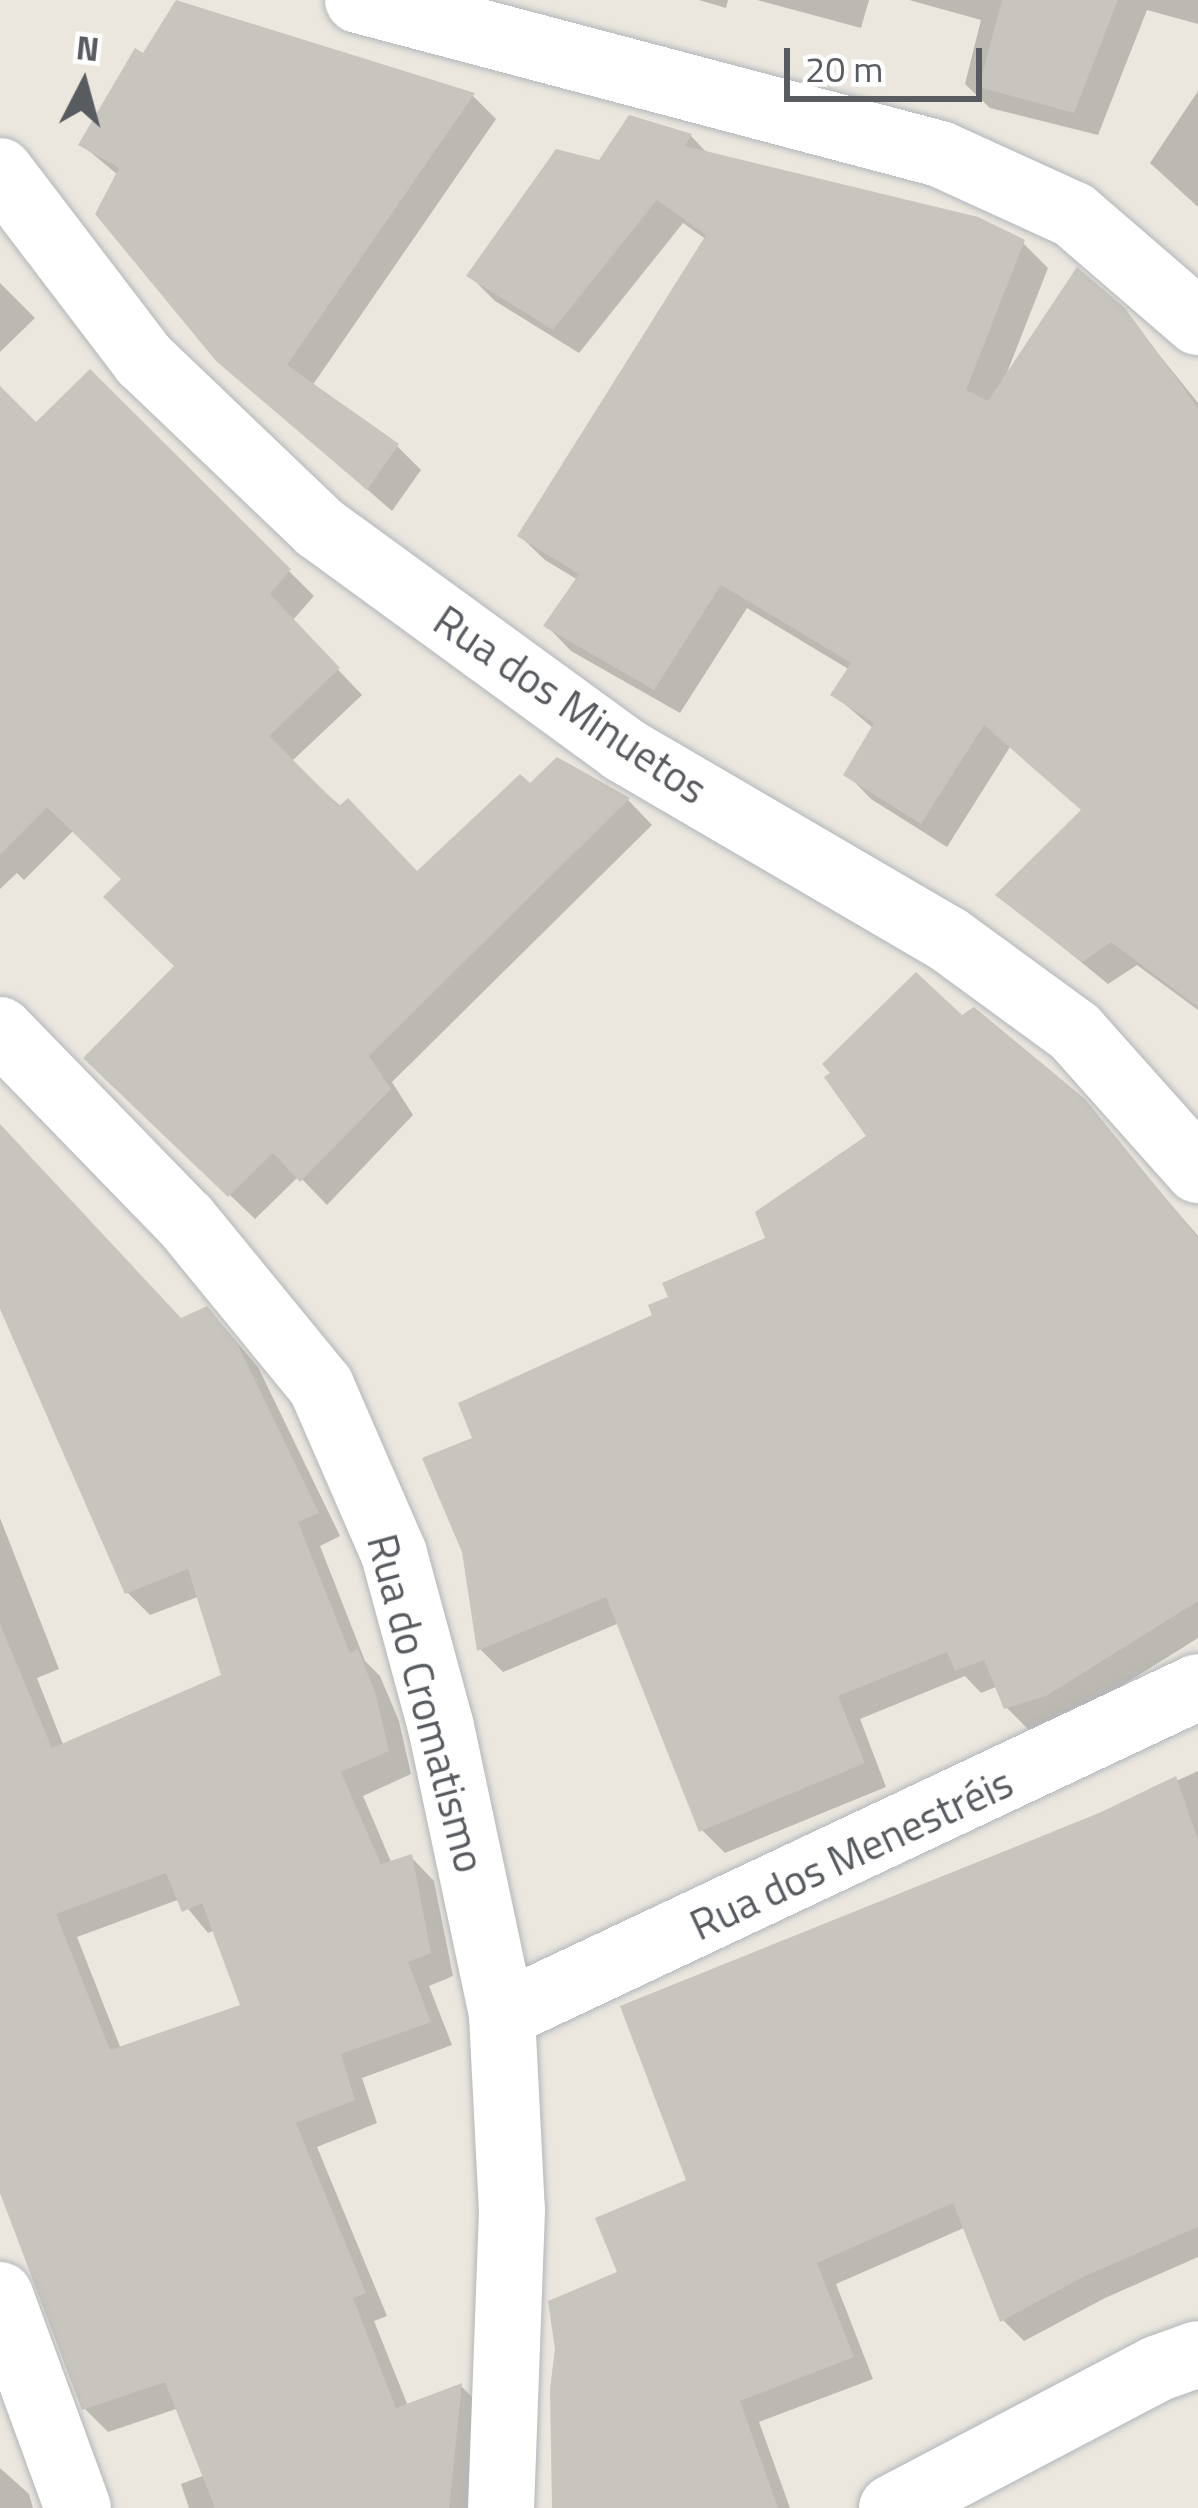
<!DOCTYPE html>
<html>
<head>
<meta charset="utf-8">
<style>
	body { margin:0 }
	#map { position:relative; width:1198px; height:2508px; overflow:hidden; background:#ebe7df; font-family:"Titillium Web",sans-serif }
	div>[style] { position:absolute }
	[style*='--x'] { left:calc(var(--x)*1px); top:calc(var(--y)*1px); width:calc(var(--w)*1px); rotate:calc(var(--a)*1deg) }
	.shadow>* { inset:0; background:#0003 }
	.building>* { inset:0; background:#c8c4be }
	.roads { filter:drop-shadow(0 0 3px #b2b6ba) drop-shadow(0 0 3px #b2b6ba) }
	.minor>* { height:66px; margin:-33px; padding:0 33px; transform-origin:33px; border-radius:33px; background:#fff }
	.tertiary>* { height:66px; margin:-33px; padding:0 33px; transform-origin:33px; border-radius:33px; background:#fff }
	.secondary>* { height:66px; margin:-33px; padding:0 33px; transform-origin:33px; border-radius:33px; background:#fff }
	span { translate:-50% -50%; white-space:nowrap; text-align:center; line-height:1.15; -webkit-text-stroke:12px #fff; paint-order:stroke }
	.street-label { font-size:42px; color:#585c60 }
	.north { position:absolute; left:24px; top:24px; width:120px; height:120px; -webkit-text-stroke:9px #fff; paint-order:stroke; rotate:6deg; font-size:33px; font-weight:700; line-height:48px; text-align:center; color:#585c60 }
	.north::after { content:''; display:block; margin:auto; width:42px; height:54px; background:#585c60; clip-path:polygon(50% 0,100% 100%,50% 72%,0 100%) }
	.scale { position:absolute; left:784px; top:48px; width:198px; height:54px; box-sizing:border-box; border:6px solid #585c60; border-top:0; padding-left:15px; font-size:36px; line-height:42px; white-space:nowrap; color:#585c60; -webkit-text-stroke:9px #fff; paint-order:stroke }
</style>
</head>
<body>
<div id="map">
	<div class="shadow">
		<div style="clip-path:polygon(699px 0,728px 0,726px 8px)"></div>
		<div style="clip-path:polygon(757px 0,869px 0,861px 28px)"></div>
		<div style="clip-path:polygon(909px 0,1198px 0,1198px 24px,1147px 10px,1098px 135px,990px 108px,965px 84px,981px 20px)"></div>
		<div style="clip-path:polygon(1198px 91px,1198px 207px,1150px 163px)"></div>
		<div style="clip-path:polygon(473px 96px,496px 119px,312px 386px,397px 446px,421px 470px,392px 511px,218px 359px,118px 175px,82px 145px)"></div>
		<div style="clip-path:polygon(630px 118px,691px 136px,709px 155px,1023px 243px,1048px 268px,1006px 375px,1123px 310px,1198px 403px,1198px 1010px,1137px 965px,1108px 984px,999px 895px,1084px 812px,1010px 747px,947px 847px,871px 799px,847px 774px,874px 729px,834px 695px,850px 670px,747px 608px,680px 713px,571px 651px,547px 626px,578px 580px,545px 560px,520px 536px,707px 240px,683px 223px,579px 353px,495px 301px,470px 276px,600px 164px)"></div>
		<div style="clip-path:polygon(0 283px,35px 318px,0 352px)"></div>
		<div style="clip-path:polygon(90px 373px,314px 596px,292px 621px,362px 695px,291px 762px,418px 875px,558px 761px,628px 800px,652px 825px,392px 1082px,413px 1115px,327px 1205px,299px 1176px,255px 1219px,112px 1082px,178px 966px,125px 880px,74px 830px,24px 880px,17px 873px,0 889px,0 390px,36px 426px)"></div>
		<div style="clip-path:polygon(962px 1018px,1083px 1102px,1198px 1236px,1198px 1638px,1070px 1718px,1030px 1731px,1007px 1708px,998px 1686px,981px 1693px,965px 1676px,860px 1719px,886px 1787px,725px 1853px,702px 1830px,619px 1623px,503px 1672px,480px 1649px,476px 1440px,768px 1239px,870px 1137px)"></div>
		<div style="clip-path:polygon(evenodd,0 1128px,181px 1321px,207px 1310px,230px 1334px,258px 1367px,340px 1536px,320px 1546px,365px 1661px,380px 1676px,399px 1721px,411px 1774px,363px 1796px,392px 1864px,411px 1857px,434px 1881px,453px 1976px,429px 1986px,452px 2045px,362px 2078px,377px 2123px,317px 2147px,387px 2316px,374px 2321px,408px 2406px,461px 2386px,484px 2409px,474px 2508px,189px 2508px,181px 2484px,205px 2475px,179px 2408px,108px 2432px,85px 2409px,0 2183px,0 1518px,59px 1669px,37px 1678px,64px 1747px,224px 1677px,200px 1596px,150px 1615px,127px 1592px,0 1302px,0 1128px,180px 1899px,208px 1933px,215px 1930px,244px 2007px,121px 2049px,77px 1937px,180px 1899px)"></div>
		<div style="clip-path:polygon(1198px 1771px,1198px 2257px,1105px 2298px,1024px 2341px,1003px 2320px,966px 2227px,836px 2284px,873px 2379px,759px 2422px,790px 2508px,553px 2508px,621px 2274px,689px 2182px,1100px 1816px)"></div>
		<div style="clip-path:polygon(0 2468px,29px 2494px,33px 2508px,0 2508px)"></div>
	</div>
	<div class="building">
		<div style="clip-path:polygon(176px 0,475px 93px,287px 365px,399px 444px,367px 490px,216px 361px,95px 214px,119px 168px,78px 145px,135px 48px,143px 53px)"></div>
		<div style="clip-path:polygon(1002px 0,1118px 0,1074px 113px,979px 87px)"></div>
		<div style="clip-path:polygon(629px 115px,692px 134px,685px 146px,978px 217px,1025px 240px,966px 390px,988px 401px,1077px 267px,1125px 308px,1198px 408px,1198px 1007px,1111px 942px,1082px 962px,995px 895px,1081px 810px,984px 725px,921px 824px,843px 775px,874px 723px,830px 695px,851px 663px,721px 585px,654px 690px,543px 626px,579px 574px,517px 536px,706px 235px,657px 200px,553px 330px,466px 276px,556px 149px,599px 160px)"></div>
		<div style="clip-path:polygon(90px 369px,291px 569px,270px 594px,340px 668px,269px 736px,339px 806px,348px 798px,417px 871px,520px 774px,530px 783px,557px 757px,630px 798px,369px 1056px,391px 1089px,300px 1182px,273px 1153px,228px 1197px,83px 1058px,174px 966px,103px 897px,121px 879px,47px 807px,0 855px,0 386px,36px 422px)"></div>
		<div style="clip-path:polygon(916px 972px,962px 1015px,974px 1007px,1085px 1099px,1198px 1238px,1198px 1601px,1046px 1696px,1004px 1709px,984px 1660px,955px 1671px,947px 1652px,838px 1696px,865px 1763px,699px 1832px,606px 1597px,477px 1651px,462px 1552px,422px 1458px,472px 1438px,458px 1403px,652px 1315px,648px 1305px,668px 1297px,662px 1283px,765px 1238px,755px 1212px,866px 1136px,824px 1077px,830px 1073px,822px 1064px)"></div>
		<div style="clip-path:polygon(evenodd,0 1124px,181px 1318px,207px 1306px,236px 1341px,319px 1513px,298px 1522px,350px 1653px,358px 1649px,376px 1695px,389px 1751px,341px 1772px,381px 1864px,412px 1854px,431px 1953px,408px 1962px,431px 2022px,341px 2054px,355px 2100px,296px 2123px,366px 2293px,353px 2298px,396px 2408px,462px 2383px,449px 2508px,215px 2508px,165px 2382px,82px 2410px,0 2193px,0 1624px,52px 1748px,221px 1675px,188px 1569px,125px 1594px,0 1309px,0 1124px,166px 1873px,182px 1912px,202px 1903px,240px 2005px,110px 2050px,56px 1914px,166px 1873px)"></div>
		<div style="clip-path:polygon(1176px 1776px,1198px 1840px,1198px 2227px,1083px 2277px,1000px 2322px,953px 2203px,817px 2263px,854px 2357px,740px 2401px,778px 2508px,552px 2508px,550px 2389px,555px 2349px,548px 2301px,617px 2272px,595px 2218px,686px 2180px,620px 2006px,1099px 1813px)"></div>
	</div>
	<div class="roads">
		<div class="minor">
			<div style="--x:358;--y:0;--w:602;--a:14.82"></div>
			<div style="--x:940;--y:154;--w:147;--a:24.5"></div>
			<div style="--x:1074;--y:215;--w:164;--a:40.8"></div>
			<div style="--x:0;--y:1030;--w:265;--a:45.8"></div>
			<div style="--x:185;--y:1220;--w:215;--a:50.7"></div>
			<div style="--x:321;--y:1386;--w:183;--a:66.5"></div>
			<div style="--x:394;--y:1554;--w:179;--a:74.8"></div>
			<div style="--x:441;--y:1727;--w:294;--a:78"></div>
			<div style="--x:502;--y:2015;--w:195;--a:87.1"></div>
			<div style="--x:512;--y:2210;--w:298;--a:92.1"></div>
			<div style="--x:502;--y:2015;--w:769;--a:-25.23"></div>
			<div style="--x:0;--y:2295;--w:227;--a:69.9"></div>
		</div>
		<div class="tertiary">
			<div style="--x:0;--y:171;--w:238;--a:52.7"></div>
			<div style="--x:144;--y:360;--w:243;--a:43.7"></div>
			<div style="--x:320;--y:528;--w:376;--a:36.1"></div>
			<div style="--x:624;--y:750;--w:375;--a:30.3"></div>
			<div style="--x:948;--y:939;--w:157;--a:36.2"></div>
			<div style="--x:1075;--y:1032;--w:185;--a:48.3"></div>
		</div>
		<div class="secondary">
			<div style="--x:892;--y:2508;--w:301;--a:-27.7"></div>
			<div style="--x:1159;--y:2368;--w:41;--a:-19.7"></div>
		</div>
	</div>
	<div class="street-label">
		<span style="left:571px;top:704px;rotate:34deg">Rua dos Minuetos</span>
		<span style="left:427px;top:1703px;rotate:75deg">Rua do Cromatismo</span>
		<span style="left:851px;top:1853px;rotate:-25deg">Rua dos Menestréis</span>
	</div>
	<div class="north">N</div>
	<div class="scale">20 m</div>
</div>
</body>
</html>
